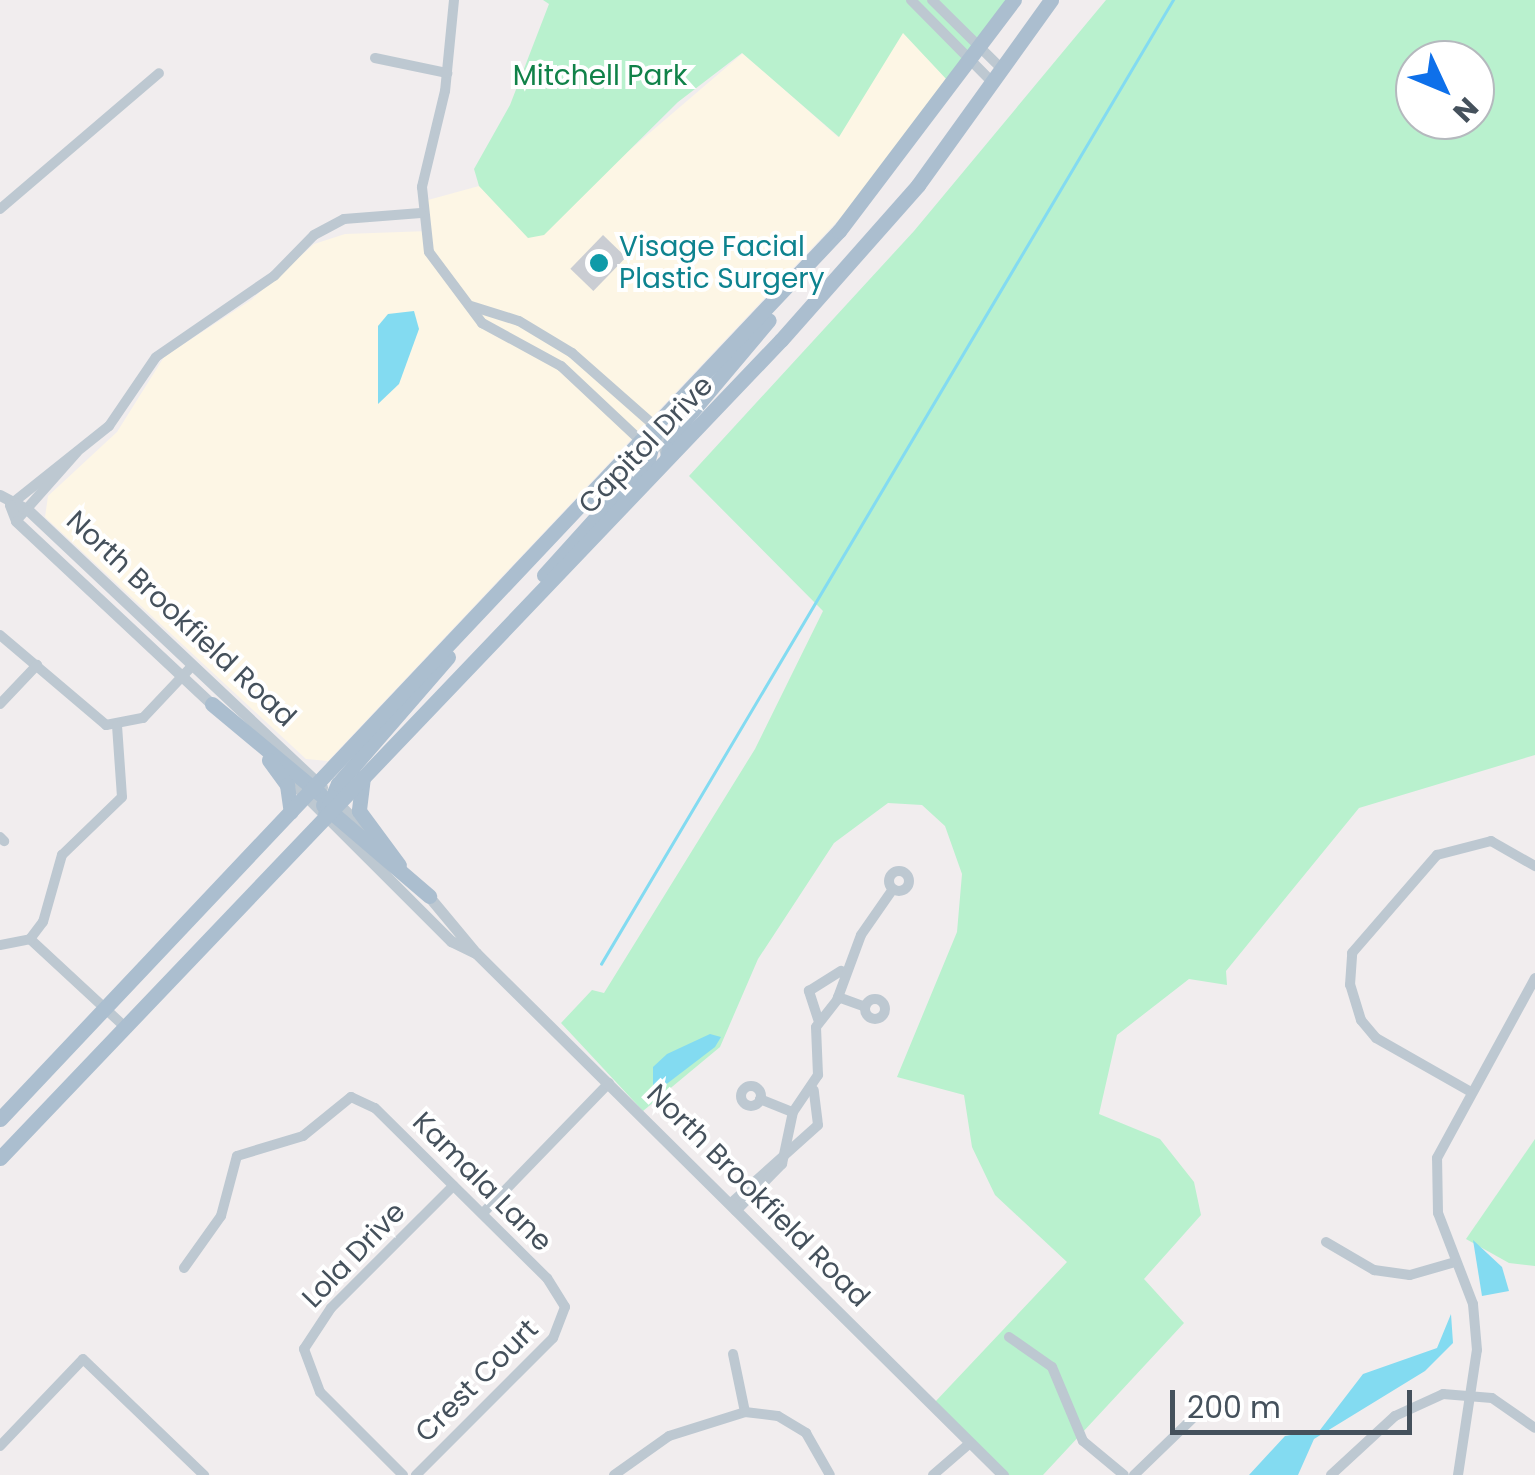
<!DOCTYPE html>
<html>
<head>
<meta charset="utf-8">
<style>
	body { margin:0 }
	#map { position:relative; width:1535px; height:1475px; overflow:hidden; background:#f1edee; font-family:Poppins,sans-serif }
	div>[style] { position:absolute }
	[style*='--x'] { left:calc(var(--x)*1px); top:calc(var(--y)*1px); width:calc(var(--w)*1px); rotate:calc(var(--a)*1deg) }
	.commercial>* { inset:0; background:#fdf6e5 }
	.green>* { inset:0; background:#b9f1ce }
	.water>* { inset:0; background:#83dbf1 }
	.stream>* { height:2.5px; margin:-1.25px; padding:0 1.25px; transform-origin:1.25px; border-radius:1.25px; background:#83dbf1 }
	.building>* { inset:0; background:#cacdd3; transform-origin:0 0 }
	.minor>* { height:10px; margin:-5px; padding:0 5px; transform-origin:5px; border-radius:5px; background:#bdc8d1 }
	.minor>.ring { margin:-5px; padding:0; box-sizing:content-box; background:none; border:10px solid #bdc8d1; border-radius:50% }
	.tertiary>* { height:11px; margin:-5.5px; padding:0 5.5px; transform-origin:5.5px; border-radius:5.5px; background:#bdc8d1 }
	.primary>* { height:15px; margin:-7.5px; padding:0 7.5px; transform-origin:7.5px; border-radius:7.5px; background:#abbecf }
	.dots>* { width:28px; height:28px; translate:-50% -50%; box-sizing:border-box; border:5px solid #fff; border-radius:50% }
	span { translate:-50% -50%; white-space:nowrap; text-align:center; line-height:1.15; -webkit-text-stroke:8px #fff; paint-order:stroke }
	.park-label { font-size:28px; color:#118249 }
	.culture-label { font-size:28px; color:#0d838f }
	.left { translate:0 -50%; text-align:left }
	.street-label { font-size:28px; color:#45515c }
	.north { position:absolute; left:1395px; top:40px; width:100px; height:100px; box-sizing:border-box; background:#fff; border:2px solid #b5b9be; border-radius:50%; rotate:134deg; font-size:28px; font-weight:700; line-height:40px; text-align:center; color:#45515c }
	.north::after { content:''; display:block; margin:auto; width:35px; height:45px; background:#0e70ea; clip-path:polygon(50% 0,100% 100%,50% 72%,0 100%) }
	.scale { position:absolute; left:1170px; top:1390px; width:242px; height:45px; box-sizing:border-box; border:5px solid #45515c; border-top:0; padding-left:12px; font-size:30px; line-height:35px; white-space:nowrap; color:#45515c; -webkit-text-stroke:8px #fff; paint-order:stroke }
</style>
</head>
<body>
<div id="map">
	<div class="commercial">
		<div style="clip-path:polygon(903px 32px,949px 82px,862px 195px,328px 761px,306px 759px,45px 517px,48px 496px,117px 432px,164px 357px,251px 300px,314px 244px,345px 234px,429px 231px,428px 200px,479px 186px,528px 237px,743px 53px,838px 137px)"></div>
	</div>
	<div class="green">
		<div style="clip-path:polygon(543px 0,1006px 0,949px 82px,903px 33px,839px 137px,742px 53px,678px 102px,544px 235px,528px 238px,479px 186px,474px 169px,510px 105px,549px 4px)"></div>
		<div style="clip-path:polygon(evenodd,1106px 0,1535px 0,1535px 755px,1359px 808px,1226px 971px,1227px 985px,1189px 979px,1117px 1035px,1099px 1114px,1160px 1139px,1194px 1182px,1201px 1215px,1144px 1279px,1184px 1323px,1043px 1475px,1009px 1475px,935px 1402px,1067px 1262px,995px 1195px,972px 1147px,964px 1095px,897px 1077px,957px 932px,962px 874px,945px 826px,922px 805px,888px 803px,834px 843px,758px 959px,720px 1047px,643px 1111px,561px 1023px,592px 990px,604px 993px,755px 749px,823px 611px,689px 476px,914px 231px,1106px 0,1415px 60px,1475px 60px,1475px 120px,1415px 120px,1415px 60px)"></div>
		<div style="clip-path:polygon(1535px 1139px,1535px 1266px,1509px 1263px,1466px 1239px)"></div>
	</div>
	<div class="water">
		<div style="clip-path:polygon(414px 311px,419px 329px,399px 384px,378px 404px,378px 326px,388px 314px)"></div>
		<div style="clip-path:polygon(710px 1034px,721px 1037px,715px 1047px,660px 1089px,653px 1085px,653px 1067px,667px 1054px)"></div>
		<div style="clip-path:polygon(1473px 1240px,1502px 1267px,1509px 1291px,1482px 1296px)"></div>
		<div style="clip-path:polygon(1451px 1314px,1453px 1343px,1425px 1371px,1314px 1439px,1298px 1475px,1249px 1475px,1285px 1436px,1320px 1430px,1363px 1374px,1437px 1348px)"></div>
	</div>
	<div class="stream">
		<div style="--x:601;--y:964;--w:1121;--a:-59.32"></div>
	</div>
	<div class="building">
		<div style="left:603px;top:235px;width:32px;height:47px;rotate:44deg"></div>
	</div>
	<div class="minor">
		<div style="--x:454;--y:0;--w:91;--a:95.6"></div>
		<div style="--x:445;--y:91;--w:99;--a:103.5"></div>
		<div style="--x:422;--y:187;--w:65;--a:83.9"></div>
		<div style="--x:429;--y:252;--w:89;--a:53.3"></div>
		<div style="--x:482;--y:323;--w:90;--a:28.6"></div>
		<div style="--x:561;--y:366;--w:112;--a:43.2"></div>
		<div style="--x:911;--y:0;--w:118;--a:45.3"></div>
		<div style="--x:932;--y:0;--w:100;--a:44.6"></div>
		<div style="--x:375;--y:58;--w:74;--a:11.8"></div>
		<div style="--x:0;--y:209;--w:209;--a:-40.5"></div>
		<div style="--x:471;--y:306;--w:50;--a:17.4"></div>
		<div style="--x:519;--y:321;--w:62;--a:31.1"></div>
		<div style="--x:572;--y:353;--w:112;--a:41.4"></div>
		<div style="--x:656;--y:427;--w:30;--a:70"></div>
		<div style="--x:10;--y:505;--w:127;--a:-38.6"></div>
		<div style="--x:109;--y:426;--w:83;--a:-55.7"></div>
		<div style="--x:156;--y:357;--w:143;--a:-34.5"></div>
		<div style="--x:274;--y:276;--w:57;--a:-45.7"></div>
		<div style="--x:314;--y:235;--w:34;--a:-28"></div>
		<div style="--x:344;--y:219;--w:77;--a:-4.5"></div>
		<div style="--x:16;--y:521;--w:92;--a:-48.5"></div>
		<div style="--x:0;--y:635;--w:139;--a:40.3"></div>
		<div style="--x:106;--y:725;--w:38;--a:-11"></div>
		<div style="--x:143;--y:718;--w:71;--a:-46.7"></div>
		<div style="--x:0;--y:704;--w:54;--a:-46.5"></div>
		<div style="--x:0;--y:837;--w:6;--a:45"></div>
		<div class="ring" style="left:889px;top:871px;width:10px;height:10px"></div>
		<div style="--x:30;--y:939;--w:129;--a:42.8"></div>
		<div style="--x:0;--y:945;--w:31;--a:-11"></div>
		<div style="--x:30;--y:939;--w:21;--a:-53"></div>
		<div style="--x:43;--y:922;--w:70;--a:-74.2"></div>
		<div style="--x:62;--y:855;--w:83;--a:-44"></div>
		<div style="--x:122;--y:797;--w:71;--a:-94"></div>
		<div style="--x:838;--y:997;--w:29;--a:20"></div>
		<div class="ring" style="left:865px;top:999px;width:10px;height:10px"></div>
		<div style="--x:819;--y:1022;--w:33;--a:-108"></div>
		<div style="--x:809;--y:991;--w:38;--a:-32"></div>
		<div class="ring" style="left:741px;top:1086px;width:10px;height:10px"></div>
		<div style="--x:1471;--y:1092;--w:109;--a:-150.4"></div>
		<div style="--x:1376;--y:1038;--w:23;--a:-130"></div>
		<div style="--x:1361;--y:1020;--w:37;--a:-107"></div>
		<div style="--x:1350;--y:985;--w:32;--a:-86"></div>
		<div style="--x:1352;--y:953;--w:130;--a:-49.1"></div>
		<div style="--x:1437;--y:855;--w:56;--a:-14.5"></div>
		<div style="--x:1491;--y:841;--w:51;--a:29.6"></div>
		<div style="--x:760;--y:1099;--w:35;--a:22"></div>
		<div style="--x:730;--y:1204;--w:118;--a:-41.9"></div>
		<div style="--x:818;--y:1125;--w:35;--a:-97"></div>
		<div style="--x:736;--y:1211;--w:66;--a:-45.6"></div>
		<div style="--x:782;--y:1164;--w:53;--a:-78.1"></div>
		<div style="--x:793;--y:1112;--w:45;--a:-56"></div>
		<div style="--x:818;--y:1075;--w:48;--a:-92.4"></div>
		<div style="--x:816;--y:1027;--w:34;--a:-52"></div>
		<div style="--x:837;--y:1000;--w:69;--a:-69.7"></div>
		<div style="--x:861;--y:935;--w:56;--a:-55.2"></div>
		<div style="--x:483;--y:1213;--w:181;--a:-45.9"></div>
		<div style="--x:1326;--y:1242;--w:56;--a:30.3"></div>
		<div style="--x:1374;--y:1270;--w:36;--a:8"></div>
		<div style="--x:1410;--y:1275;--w:47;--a:-16.1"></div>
		<div style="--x:184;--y:1268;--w:64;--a:-54.6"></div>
		<div style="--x:221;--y:1216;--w:62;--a:-75.1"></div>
		<div style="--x:237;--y:1156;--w:69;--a:-16.9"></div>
		<div style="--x:303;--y:1136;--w:62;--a:-39.1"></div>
		<div style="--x:351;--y:1097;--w:26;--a:25"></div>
		<div style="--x:375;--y:1108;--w:242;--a:44.7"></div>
		<div style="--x:547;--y:1278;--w:34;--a:58"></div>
		<div style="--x:565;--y:1307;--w:33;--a:111"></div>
		<div style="--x:553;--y:1338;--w:194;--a:135"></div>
		<div style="--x:1009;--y:1337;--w:52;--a:34.9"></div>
		<div style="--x:1052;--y:1367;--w:80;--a:67.3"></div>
		<div style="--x:1083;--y:1441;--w:53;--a:39.7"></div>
		<div style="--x:733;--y:1354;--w:59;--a:78.3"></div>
		<div style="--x:0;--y:1446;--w:120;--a:-46.3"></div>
		<div style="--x:83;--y:1359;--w:168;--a:43.8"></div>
		<div style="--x:403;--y:1475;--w:117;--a:-135"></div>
		<div style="--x:320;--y:1392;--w:46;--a:-110.4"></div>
		<div style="--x:304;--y:1349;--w:49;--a:-56.6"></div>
		<div style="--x:331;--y:1308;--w:173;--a:-45"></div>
		<div style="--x:614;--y:1475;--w:67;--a:-35.3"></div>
		<div style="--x:669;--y:1436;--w:80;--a:-17.5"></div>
		<div style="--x:745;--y:1412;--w:33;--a:7"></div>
		<div style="--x:778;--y:1416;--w:33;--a:31"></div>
		<div style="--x:806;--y:1433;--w:48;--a:60.3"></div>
		<div style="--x:933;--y:1475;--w:49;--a:-40.9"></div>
		<div style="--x:1134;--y:1475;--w:81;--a:-44"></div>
		<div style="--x:1331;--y:1475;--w:87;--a:-42.7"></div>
		<div style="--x:1395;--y:1416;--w:53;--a:-24.6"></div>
		<div style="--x:1443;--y:1394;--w:49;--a:4.7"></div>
		<div style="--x:1492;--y:1398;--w:52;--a:34.9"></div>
		<div style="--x:1458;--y:1475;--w:126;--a:-81.4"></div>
		<div style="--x:1477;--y:1350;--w:46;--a:-95"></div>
		<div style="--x:1473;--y:1304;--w:97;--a:-111"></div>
		<div style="--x:1438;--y:1213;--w:55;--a:-91"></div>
		<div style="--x:1437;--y:1158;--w:205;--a:-61.4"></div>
	</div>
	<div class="tertiary">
		<div style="--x:0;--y:495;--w:32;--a:28"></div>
		<div style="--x:28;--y:510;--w:404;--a:43.3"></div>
		<div style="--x:10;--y:505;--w:17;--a:69"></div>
		<div style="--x:16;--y:521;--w:274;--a:43.1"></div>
		<div style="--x:283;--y:773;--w:238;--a:45"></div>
		<div style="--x:451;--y:941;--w:28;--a:26"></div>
		<div style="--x:335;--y:800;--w:52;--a:45.8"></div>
		<div style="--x:426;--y:893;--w:78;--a:50.2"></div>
		<div style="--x:476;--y:953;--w:742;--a:44.73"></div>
	</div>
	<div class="primary">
		<div style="--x:667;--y:458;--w:24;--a:-78"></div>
		<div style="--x:672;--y:435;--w:150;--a:-49.9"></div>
		<div style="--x:544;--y:575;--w:155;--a:-47.9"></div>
		<div style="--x:648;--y:460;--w:34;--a:-76"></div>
		<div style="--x:212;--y:704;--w:141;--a:39.8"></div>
		<div style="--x:269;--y:760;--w:31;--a:54"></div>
		<div style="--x:287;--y:785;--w:27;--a:82"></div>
		<div style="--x:363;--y:777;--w:34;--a:97"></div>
		<div style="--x:359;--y:811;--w:67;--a:53.5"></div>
		<div style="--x:323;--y:805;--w:140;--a:40.6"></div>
		<div style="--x:325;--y:814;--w:33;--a:-67"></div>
		<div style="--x:338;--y:784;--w:168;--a:-49.1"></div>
		<div style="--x:0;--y:1119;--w:1222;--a:-46.63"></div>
		<div style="--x:839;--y:231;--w:290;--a:-52.9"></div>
		<div style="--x:0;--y:1158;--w:1131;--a:-46.33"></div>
		<div style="--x:781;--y:340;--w:207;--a:-48.5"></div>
		<div style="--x:918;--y:185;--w:228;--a:-54.3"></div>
	</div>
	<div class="dots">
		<div style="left:599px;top:263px;background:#0f9aa8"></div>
	</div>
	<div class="park-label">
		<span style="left:600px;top:76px">Mitchell Park</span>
	</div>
	<div class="culture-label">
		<span class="left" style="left:619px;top:263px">Visage Facial<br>Plastic Surgery</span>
	</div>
	<div class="street-label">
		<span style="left:646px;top:445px;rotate:-46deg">Capitol Drive</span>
		<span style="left:181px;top:619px;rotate:43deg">North Brookfield Road</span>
		<span style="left:482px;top:1182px;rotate:45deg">Kamala Lane</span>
		<span style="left:758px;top:1196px;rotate:45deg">North Brookfield Road</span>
		<span style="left:354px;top:1255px;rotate:-46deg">Lola Drive</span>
		<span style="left:477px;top:1381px;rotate:-45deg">Crest Court</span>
	</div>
	<div class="north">N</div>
	<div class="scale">200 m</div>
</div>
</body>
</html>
